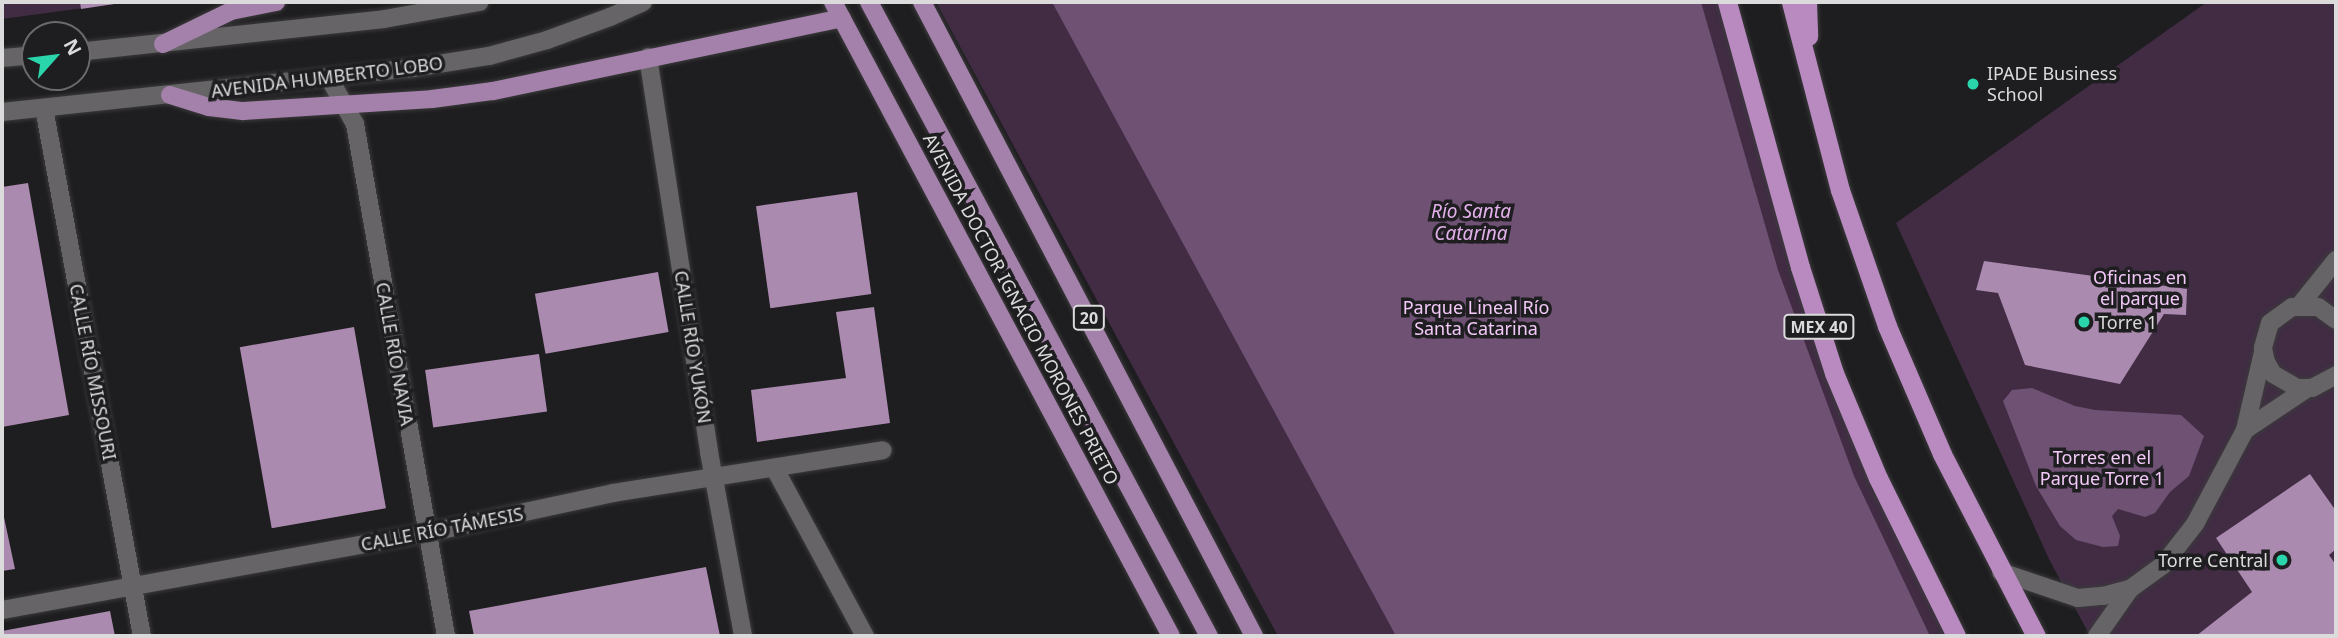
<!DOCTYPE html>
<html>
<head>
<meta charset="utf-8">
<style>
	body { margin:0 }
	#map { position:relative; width:2338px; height:638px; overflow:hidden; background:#1e1d1f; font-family:"Noto Sans",sans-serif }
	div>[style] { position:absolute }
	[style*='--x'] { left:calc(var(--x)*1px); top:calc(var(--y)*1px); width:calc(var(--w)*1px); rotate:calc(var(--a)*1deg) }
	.green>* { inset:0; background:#412c44 }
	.water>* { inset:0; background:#6f5174 }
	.building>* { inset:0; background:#ab8ab0; transform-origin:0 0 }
	.roads { filter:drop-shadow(0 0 2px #3b3a3c) drop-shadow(0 0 2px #3b3a3c) }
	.minor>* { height:18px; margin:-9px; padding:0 9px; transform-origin:9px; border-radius:9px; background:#666466 }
	.secondary>* { height:18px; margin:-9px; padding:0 9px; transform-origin:9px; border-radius:9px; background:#666466 }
	.primary>* { height:18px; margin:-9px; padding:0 9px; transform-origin:9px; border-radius:9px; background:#a481aa }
	.trunk>* { height:19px; margin:-9.5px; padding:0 9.5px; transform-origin:9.5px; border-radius:9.5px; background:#b88ac0 }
	.dots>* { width:19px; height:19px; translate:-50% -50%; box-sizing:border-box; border:4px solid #1e1d1f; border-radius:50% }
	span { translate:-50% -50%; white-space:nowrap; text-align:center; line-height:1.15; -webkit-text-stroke:7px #1e1d1f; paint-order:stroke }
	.shield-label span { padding:2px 5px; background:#1e1d1f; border:2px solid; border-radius:5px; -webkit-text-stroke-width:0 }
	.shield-label { font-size:16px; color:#dcdbdc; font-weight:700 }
	.poi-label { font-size:18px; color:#dcdbdc }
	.left { translate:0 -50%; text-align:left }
	.right { translate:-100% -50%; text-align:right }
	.street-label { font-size:18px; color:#dcdbdc }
	.park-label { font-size:18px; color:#f2c9f8 }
	.water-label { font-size:19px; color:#e3b1eb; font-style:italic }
	.frame { position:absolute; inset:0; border:4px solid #dcdbdc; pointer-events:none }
	.north { position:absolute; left:21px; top:21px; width:70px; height:70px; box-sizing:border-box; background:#1e1d1f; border:2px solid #6a696b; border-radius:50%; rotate:62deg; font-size:19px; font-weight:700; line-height:28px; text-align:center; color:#dcdbdc }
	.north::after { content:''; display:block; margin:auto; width:24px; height:32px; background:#2ad5ac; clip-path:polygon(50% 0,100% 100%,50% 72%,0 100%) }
</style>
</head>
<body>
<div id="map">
	<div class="green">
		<div style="clip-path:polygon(2px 2px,128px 2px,2px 19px)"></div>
		<div style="clip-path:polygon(936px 2px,1723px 2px,1819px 343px,1958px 636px,1278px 636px)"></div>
		<div style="clip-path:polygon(2207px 2px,2336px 2px,2336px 636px,2090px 636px,2049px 559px,1896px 223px)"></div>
	</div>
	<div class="water">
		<div style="clip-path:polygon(1052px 2px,1701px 2px,1778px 270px,1854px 476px,1930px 636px,1396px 636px)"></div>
		<div style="clip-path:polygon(2032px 388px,2075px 406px,2095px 410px,2181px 415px,2204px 436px,2189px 476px,2170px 492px,2155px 513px,2145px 517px,2118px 509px,2112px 516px,2120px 536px,2118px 546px,2103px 547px,2076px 540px,2060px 526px,2036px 486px,2003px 401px,2012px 390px)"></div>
	</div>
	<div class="building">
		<div style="clip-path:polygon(80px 2px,120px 2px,121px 3px,81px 9px)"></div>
		<div style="clip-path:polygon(28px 183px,69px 415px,2px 427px,2px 187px)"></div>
		<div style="left:857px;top:192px;width:103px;height:102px;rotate:82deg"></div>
		<div style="clip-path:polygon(1984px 261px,2187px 289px,2186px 315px,2164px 314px,2120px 384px,2025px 365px,1998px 293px,1976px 290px)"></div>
		<div style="left:658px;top:272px;width:61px;height:125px;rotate:80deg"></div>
		<div style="clip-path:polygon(874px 307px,890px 423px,757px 442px,751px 390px,846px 378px,836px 312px)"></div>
		<div style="left:354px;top:327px;width:184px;height:116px;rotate:80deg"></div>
		<div style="left:539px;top:354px;width:58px;height:115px;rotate:82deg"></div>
		<div style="clip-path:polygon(2310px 474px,2336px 511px,2336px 549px,2329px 555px,2336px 565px,2336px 636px,2196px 636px,2252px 592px,2216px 538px)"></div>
		<div style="clip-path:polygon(2px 508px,15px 569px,2px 571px)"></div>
		<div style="clip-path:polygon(706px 567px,720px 636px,474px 636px,469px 611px)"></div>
		<div style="clip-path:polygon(110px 611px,115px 636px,2px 636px,2px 631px)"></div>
	</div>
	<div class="roads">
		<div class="minor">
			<div style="--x:648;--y:57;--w:400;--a:81.2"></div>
			<div style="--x:709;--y:452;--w:187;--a:79.5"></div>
			<div style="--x:329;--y:78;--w:53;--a:60.5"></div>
			<div style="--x:355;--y:124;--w:520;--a:79.92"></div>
			<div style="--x:44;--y:108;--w:537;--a:79.49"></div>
			<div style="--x:2300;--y:305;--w:58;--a:-51.3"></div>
			<div style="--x:2336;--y:320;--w:22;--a:-144"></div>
			<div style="--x:2318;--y:307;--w:26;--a:180"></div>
			<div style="--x:2292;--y:307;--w:27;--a:144"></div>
			<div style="--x:2270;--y:323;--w:26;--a:106"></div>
			<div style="--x:2263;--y:348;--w:14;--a:78"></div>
			<div style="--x:2266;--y:362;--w:14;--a:60"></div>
			<div style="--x:2273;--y:374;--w:28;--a:30"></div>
			<div style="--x:2297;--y:388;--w:15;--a:0"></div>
			<div style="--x:2312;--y:388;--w:27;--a:-28"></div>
			<div style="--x:2245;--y:430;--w:76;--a:-33.7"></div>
			<div style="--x:775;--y:469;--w:190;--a:61.7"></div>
			<div style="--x:2001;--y:572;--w:81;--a:18.7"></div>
			<div style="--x:2078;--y:598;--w:25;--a:-5"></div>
			<div style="--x:2103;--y:596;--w:28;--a:-15"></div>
			<div style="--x:2;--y:610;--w:432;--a:-10.3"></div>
			<div style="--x:427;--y:533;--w:190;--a:-12.1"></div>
			<div style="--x:613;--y:493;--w:273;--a:-9"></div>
			<div style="--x:2097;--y:636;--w:57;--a:-54.9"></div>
			<div style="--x:2130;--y:589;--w:41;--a:-36"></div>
			<div style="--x:2163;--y:565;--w:52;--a:-52"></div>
			<div style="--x:2195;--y:524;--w:106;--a:-62"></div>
			<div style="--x:2245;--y:430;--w:80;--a:-77"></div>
		</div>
		<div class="secondary">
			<div style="--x:77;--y:52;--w:309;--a:-6.1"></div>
			<div style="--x:384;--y:19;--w:97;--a:-10.1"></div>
			<div style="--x:2;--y:58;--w:33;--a:-5"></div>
			<div style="--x:2;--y:112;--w:413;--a:-6.1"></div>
			<div style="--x:413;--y:68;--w:77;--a:-9"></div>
			<div style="--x:489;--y:56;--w:60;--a:-15.4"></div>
			<div style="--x:547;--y:40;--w:67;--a:-20.1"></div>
			<div style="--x:610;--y:17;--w:36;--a:-24"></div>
		</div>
		<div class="primary">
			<div style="--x:833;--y:2;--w:718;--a:61.94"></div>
			<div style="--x:869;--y:2;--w:719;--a:61.8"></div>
			<div style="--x:922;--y:2;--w:716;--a:62.36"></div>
			<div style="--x:163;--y:44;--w:76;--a:-25.9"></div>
			<div style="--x:231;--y:11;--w:46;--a:-11.3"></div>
			<div style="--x:170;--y:95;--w:41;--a:17.1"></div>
			<div style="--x:209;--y:107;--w:34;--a:7"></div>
			<div style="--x:243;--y:111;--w:189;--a:-3.6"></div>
			<div style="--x:432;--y:99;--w:62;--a:-7.5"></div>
			<div style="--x:493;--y:91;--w:356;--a:-11.8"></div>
		</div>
		<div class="trunk">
			<div style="--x:1727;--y:2;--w:275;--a:74.6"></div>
			<div style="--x:1800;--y:267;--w:111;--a:72.2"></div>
			<div style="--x:1834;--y:373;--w:114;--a:67.3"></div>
			<div style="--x:1878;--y:478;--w:176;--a:63.7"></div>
			<div style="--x:1791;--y:2;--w:194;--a:75.4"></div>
			<div style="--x:1840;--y:190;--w:144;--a:70.9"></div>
			<div style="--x:1887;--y:326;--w:139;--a:66.7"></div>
			<div style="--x:1942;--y:454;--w:205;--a:62.7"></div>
			<div style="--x:1807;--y:2;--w:34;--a:88"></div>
		</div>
	</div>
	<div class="dots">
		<div style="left:1973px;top:84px;background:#2ad5ac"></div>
		<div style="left:2084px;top:322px;background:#2ad5ac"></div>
		<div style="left:2282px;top:560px;background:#2ad5ac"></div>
	</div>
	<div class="shield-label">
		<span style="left:1089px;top:318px">20</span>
		<span style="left:1819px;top:327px">MEX 40</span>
	</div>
	<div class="poi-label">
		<span class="left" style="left:1987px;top:84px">IPADE Business<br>School</span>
		<span class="left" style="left:2098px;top:322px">Torre 1</span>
		<span class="right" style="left:2268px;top:560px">Torre Central</span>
	</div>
	<div class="street-label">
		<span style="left:327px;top:77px;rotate:-7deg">AVENIDA HUMBERTO LOBO</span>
		<span style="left:1021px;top:309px;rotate:62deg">AVENIDA DOCTOR IGNACIO MORONES PRIETO</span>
		<span style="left:693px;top:347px;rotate:81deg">CALLE RÍO YUKÓN</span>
		<span style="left:395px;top:354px;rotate:80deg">CALLE RÍO NAVIA</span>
		<span style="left:93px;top:372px;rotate:79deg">CALLE RÍO MISSOURI</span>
		<span style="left:442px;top:529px;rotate:-11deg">CALLE RÍO TÁMESIS</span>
	</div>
	<div class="park-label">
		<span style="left:2140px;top:288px">Oficinas en<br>el parque</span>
		<span style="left:1476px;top:318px">Parque Lineal Río<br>Santa Catarina</span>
		<span style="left:2102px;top:468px">Torres en el<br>Parque Torre 1</span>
	</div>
	<div class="water-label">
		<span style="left:1471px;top:223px">Río Santa<br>Catarina</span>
	</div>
	<div class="frame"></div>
	<div class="north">N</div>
</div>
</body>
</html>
